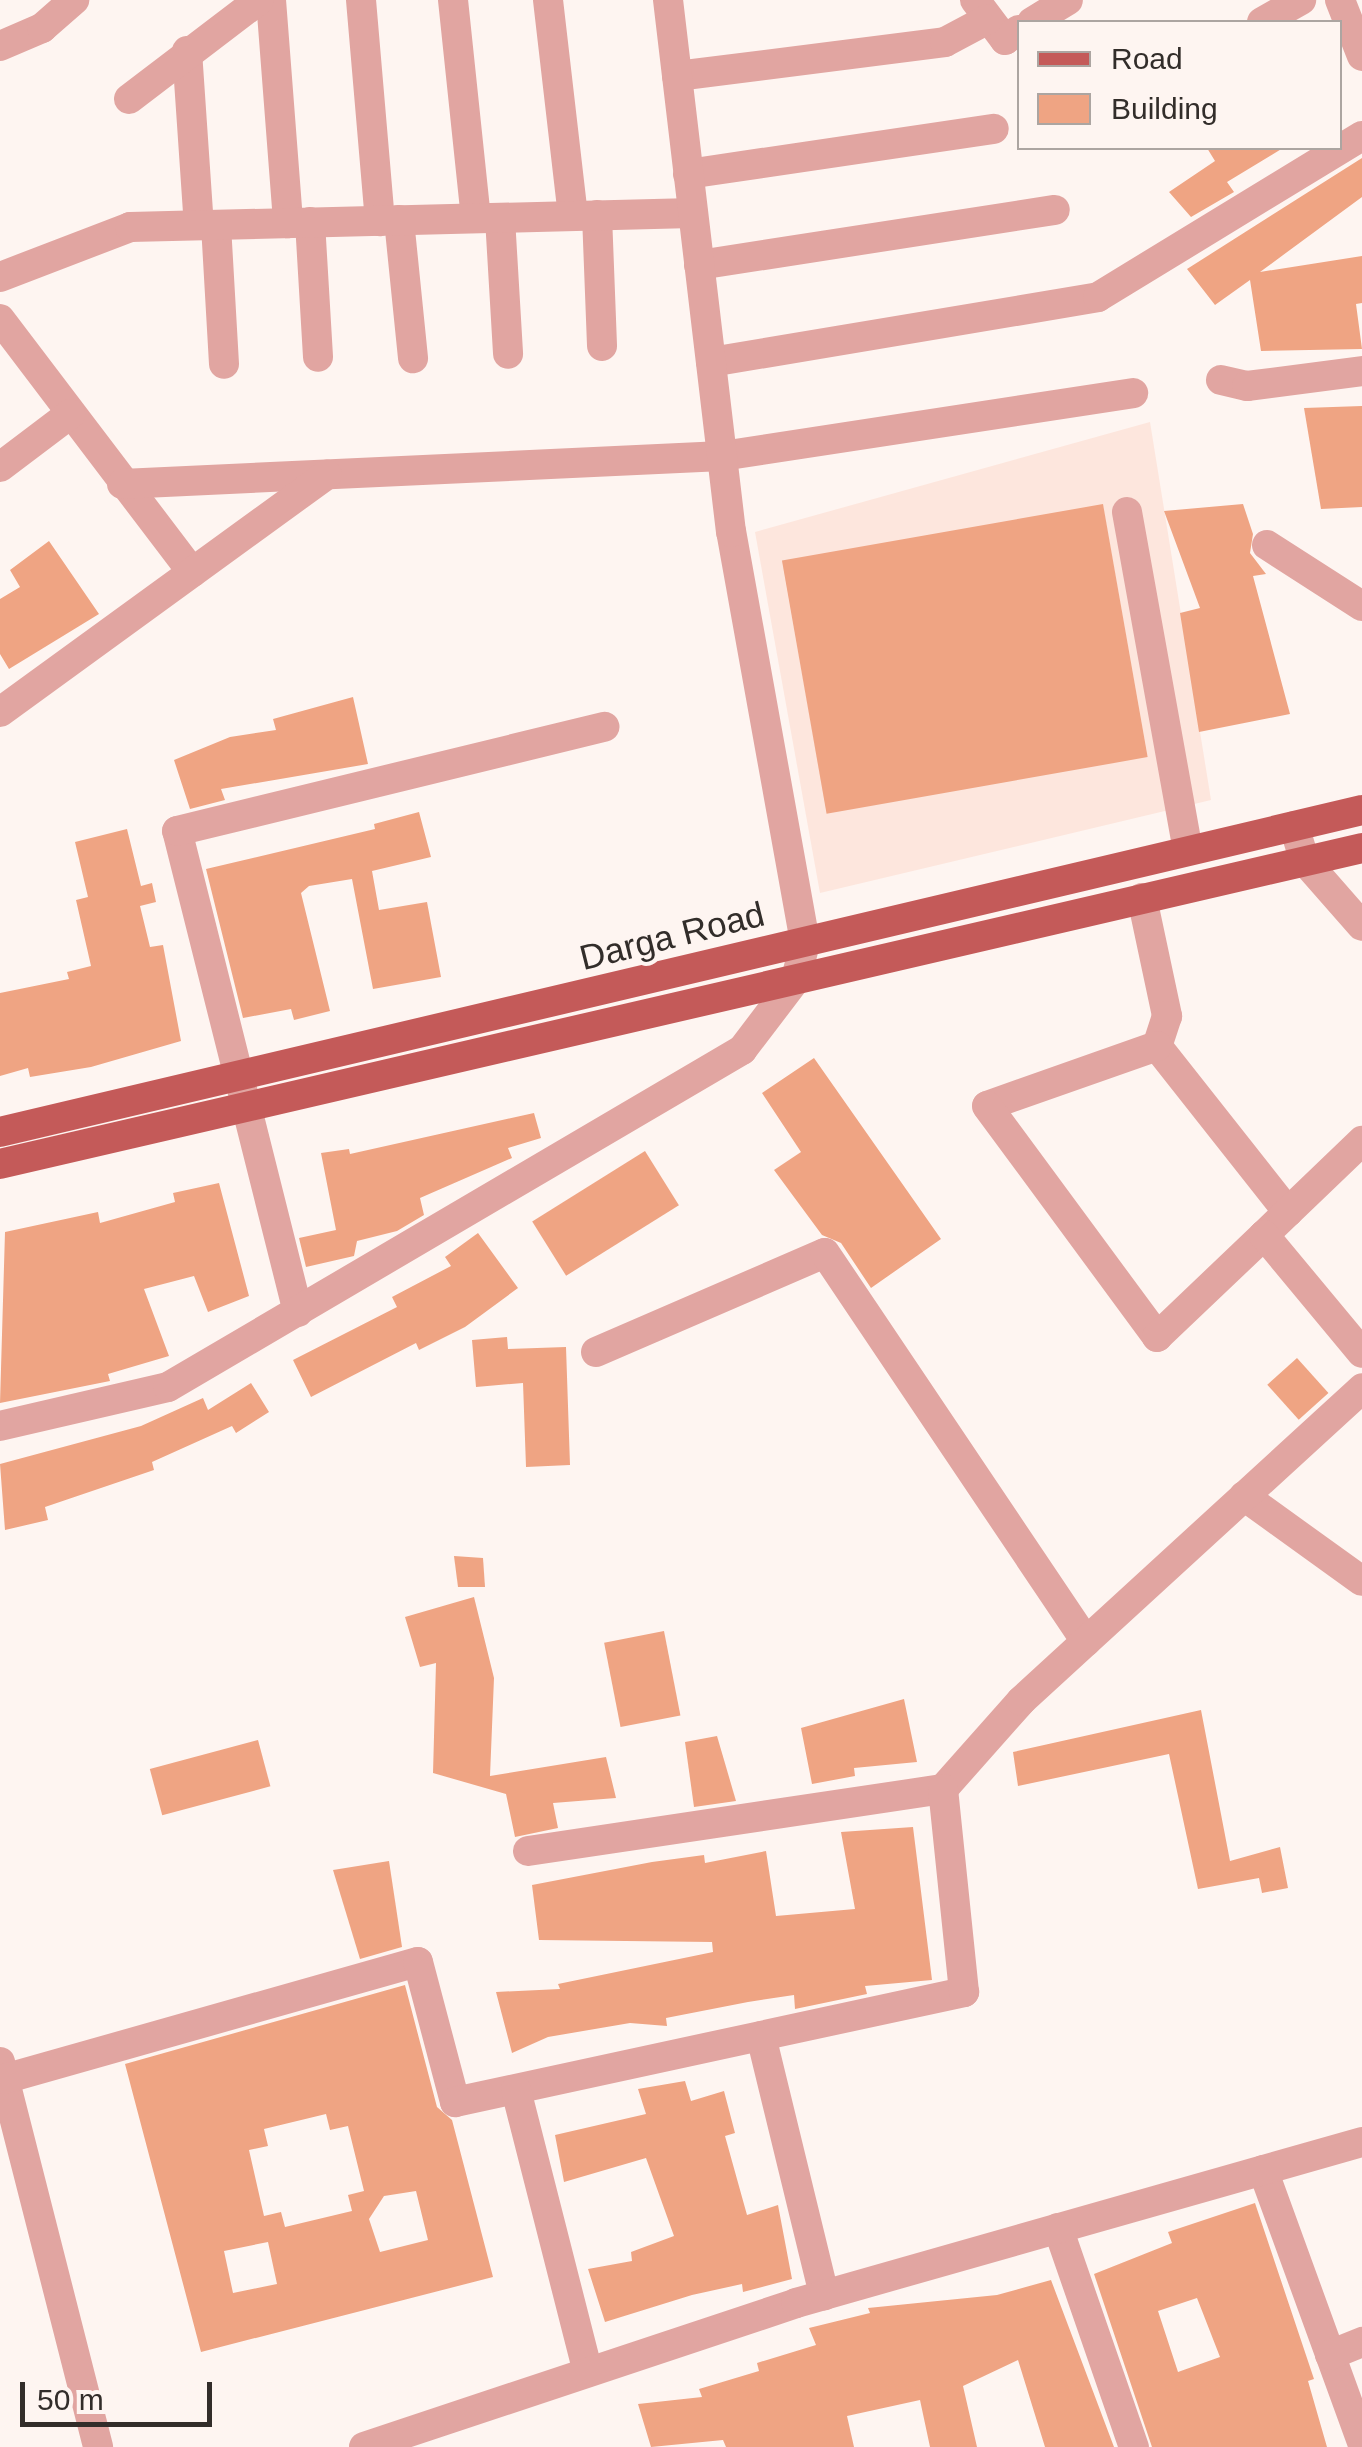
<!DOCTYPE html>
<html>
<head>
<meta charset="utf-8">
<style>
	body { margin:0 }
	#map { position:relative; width:1362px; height:2447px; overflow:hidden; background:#fef5f1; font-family:Arial,sans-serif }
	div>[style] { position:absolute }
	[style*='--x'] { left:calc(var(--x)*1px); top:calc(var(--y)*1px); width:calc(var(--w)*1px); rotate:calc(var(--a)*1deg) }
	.built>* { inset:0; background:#fde6dd }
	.building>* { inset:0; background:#efa483; transform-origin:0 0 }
	.minor>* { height:30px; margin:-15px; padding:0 15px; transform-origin:15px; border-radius:15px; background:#e1a5a1 }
	.major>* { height:30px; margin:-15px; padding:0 15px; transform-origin:15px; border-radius:15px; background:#c45a59 }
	span { translate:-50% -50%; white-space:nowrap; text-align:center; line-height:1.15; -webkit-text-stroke:8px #fef5f1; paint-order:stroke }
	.street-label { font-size:35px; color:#322d2a }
	.legend { position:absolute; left:1017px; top:20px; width:325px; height:130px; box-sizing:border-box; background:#fef5f1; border:2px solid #aca5a1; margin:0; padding:12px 18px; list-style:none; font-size:30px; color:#322d2a }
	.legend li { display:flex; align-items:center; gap:20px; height:50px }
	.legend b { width:50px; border:2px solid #aca5a1 }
	.scale { position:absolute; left:20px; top:2382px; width:192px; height:45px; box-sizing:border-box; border:5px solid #322d2a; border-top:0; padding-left:12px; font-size:30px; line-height:35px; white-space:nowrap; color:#322d2a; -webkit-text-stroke:8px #fef5f1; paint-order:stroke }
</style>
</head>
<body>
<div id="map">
	<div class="built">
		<div style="clip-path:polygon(1150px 422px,1211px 800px,820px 893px,755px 532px)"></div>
	</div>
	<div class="building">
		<div style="clip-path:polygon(1207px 148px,1283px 148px,1227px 182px,1234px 192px,1191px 217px,1169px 192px,1215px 161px)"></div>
		<div style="clip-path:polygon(1362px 158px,1362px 197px,1260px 272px,1362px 256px,1362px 303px,1356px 304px,1362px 349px,1261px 351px,1250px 280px,1215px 305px,1187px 269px)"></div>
		<div style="clip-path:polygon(1362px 406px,1362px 507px,1321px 509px,1304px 408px)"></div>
		<div style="left:1103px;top:504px;width:257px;height:326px;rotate:80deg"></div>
		<div style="clip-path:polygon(1243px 504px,1253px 534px,1250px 553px,1266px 574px,1253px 576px,1290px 714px,1199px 732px,1180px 613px,1200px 608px,1164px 511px)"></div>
		<div style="clip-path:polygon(49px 541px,99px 614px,9px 669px,0 654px,0 599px,20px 587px,10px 570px)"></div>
		<div style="clip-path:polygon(353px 697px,368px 764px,221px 789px,225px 800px,190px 809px,174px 760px,230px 737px,276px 730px,273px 719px)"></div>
		<div style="clip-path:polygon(419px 812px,431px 857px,372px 871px,379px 910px,427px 902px,441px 977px,373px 989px,352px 879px,309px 886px,301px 893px,330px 1011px,294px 1020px,291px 1009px,243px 1018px,206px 869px,375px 829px,374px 824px)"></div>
		<div style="clip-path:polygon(127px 829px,141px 886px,152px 883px,156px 902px,140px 906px,150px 947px,163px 945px,181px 1041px,91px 1067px,30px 1077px,28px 1068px,0 1076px,0 993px,69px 979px,67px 972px,91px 966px,76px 900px,88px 897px,75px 842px)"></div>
		<div style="clip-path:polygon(814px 1058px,941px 1239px,871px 1288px,841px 1243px,822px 1235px,774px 1170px,801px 1152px,762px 1093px)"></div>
		<div style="clip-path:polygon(534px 1113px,541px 1138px,508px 1148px,512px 1158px,420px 1198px,424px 1215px,397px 1231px,357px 1241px,354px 1256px,306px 1267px,299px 1238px,336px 1230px,321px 1153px,349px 1149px,350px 1154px)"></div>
		<div style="left:645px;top:1151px;width:64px;height:133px;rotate:58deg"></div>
		<div style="clip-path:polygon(219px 1183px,249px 1296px,208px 1312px,194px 1276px,144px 1289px,169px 1356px,108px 1374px,110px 1381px,0 1403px,5px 1232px,98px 1212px,100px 1223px,175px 1202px,173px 1193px)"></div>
		<div style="clip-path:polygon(478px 1233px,518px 1288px,465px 1327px,419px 1350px,416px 1343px,311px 1397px,293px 1360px,397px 1307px,392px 1297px,451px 1266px,445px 1257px)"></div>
		<div style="clip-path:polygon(507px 1337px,508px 1349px,566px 1347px,570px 1465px,526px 1467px,523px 1383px,476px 1387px,472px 1340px)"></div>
		<div style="left:1297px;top:1358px;width:47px;height:40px;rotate:48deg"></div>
		<div style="clip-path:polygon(251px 1383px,269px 1412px,236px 1433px,232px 1426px,152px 1462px,154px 1470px,45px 1507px,48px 1520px,5px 1530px,0 1464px,141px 1426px,203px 1398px,208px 1410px)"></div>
		<div style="clip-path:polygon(454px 1556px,483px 1558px,485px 1587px,458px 1587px)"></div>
		<div style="clip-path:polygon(474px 1597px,494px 1678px,490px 1776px,606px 1757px,616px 1798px,553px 1803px,558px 1828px,515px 1837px,506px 1794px,433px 1773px,436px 1663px,420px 1667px,405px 1617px)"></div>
		<div style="left:664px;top:1631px;width:86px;height:61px;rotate:79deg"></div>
		<div style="clip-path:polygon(904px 1699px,917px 1762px,854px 1768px,855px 1776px,812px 1784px,801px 1728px)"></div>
		<div style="clip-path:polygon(1201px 1710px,1230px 1861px,1280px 1847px,1288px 1888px,1262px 1893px,1259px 1878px,1198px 1889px,1169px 1754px,1018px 1786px,1013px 1752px)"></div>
		<div style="clip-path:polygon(717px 1736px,736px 1801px,694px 1807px,685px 1742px)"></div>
		<div style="left:258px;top:1740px;width:48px;height:112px;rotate:75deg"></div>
		<div style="clip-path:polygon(913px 1827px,932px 1980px,865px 1986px,867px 1994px,795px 2009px,794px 1995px,748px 2002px,666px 2018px,667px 2026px,630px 2023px,548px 2037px,512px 2053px,496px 1992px,560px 1989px,558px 1984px,713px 1952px,712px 1942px,539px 1940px,532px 1885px,652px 1862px,704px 1855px,705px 1863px,766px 1851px,776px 1916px,855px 1909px,841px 1832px)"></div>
		<div style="clip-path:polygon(389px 1861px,402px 1947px,360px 1959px,333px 1870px)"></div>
		<div style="clip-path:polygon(evenodd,405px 1985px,437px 2107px,452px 2120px,493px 2277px,201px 2352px,125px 2064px,405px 1985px,326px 2114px,330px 2130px,348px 2126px,364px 2191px,348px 2195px,352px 2211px,285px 2227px,281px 2212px,264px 2216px,249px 2150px,268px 2146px,264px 2129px,326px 2114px,405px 1985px,416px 2191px,428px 2240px,380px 2252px,369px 2219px,384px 2196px,416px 2191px,405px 1985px,268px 2242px,277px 2284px,233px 2293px,224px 2251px,268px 2242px)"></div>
		<div style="clip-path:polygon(685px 2081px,691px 2101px,724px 2091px,735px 2133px,725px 2136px,747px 2215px,778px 2205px,792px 2279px,743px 2292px,742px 2284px,692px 2295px,605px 2322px,588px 2269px,632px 2261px,631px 2252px,674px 2236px,646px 2158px,564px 2182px,555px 2135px,646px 2114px,638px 2089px)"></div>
		<div style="clip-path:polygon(evenodd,1255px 2203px,1314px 2379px,1308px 2381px,1327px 2447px,1152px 2447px,1094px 2274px,1172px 2243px,1168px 2232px,1255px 2203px,1197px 2298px,1220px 2357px,1178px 2372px,1158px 2311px,1197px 2298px)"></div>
		<div style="clip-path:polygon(1051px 2280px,1114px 2447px,1045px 2447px,1018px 2360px,963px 2386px,977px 2447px,930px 2447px,920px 2400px,847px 2416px,854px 2447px,726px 2447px,723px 2440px,651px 2447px,638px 2404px,702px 2397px,699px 2389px,759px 2371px,757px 2363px,816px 2345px,809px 2328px,870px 2313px,868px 2308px,997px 2295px)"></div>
	</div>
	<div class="minor">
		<div style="--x:271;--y:0;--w:224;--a:85.6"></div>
		<div style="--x:361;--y:0;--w:222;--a:85.1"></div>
		<div style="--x:453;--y:0;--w:219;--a:84"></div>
		<div style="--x:548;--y:0;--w:217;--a:83.4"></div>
		<div style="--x:975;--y:0;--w:50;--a:53.1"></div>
		<div style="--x:1005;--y:40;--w:17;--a:-36"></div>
		<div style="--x:1340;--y:0;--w:60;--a:68.6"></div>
		<div style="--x:1032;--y:22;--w:42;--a:-31.4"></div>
		<div style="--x:1262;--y:22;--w:45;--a:-29.4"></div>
		<div style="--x:0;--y:46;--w:46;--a:-23.2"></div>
		<div style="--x:42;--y:28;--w:43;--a:-41.2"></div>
		<div style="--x:187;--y:51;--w:174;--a:86.1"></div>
		<div style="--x:677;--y:76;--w:270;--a:-7.2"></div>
		<div style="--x:945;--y:42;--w:49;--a:-28.1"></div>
		<div style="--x:129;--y:99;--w:163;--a:-37.3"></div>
		<div style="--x:688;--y:174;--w:309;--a:-8.4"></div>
		<div style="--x:597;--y:215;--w:131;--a:87.8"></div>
		<div style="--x:500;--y:218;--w:136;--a:86.6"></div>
		<div style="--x:399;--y:220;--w:139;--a:84.2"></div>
		<div style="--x:310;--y:222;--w:135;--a:86.6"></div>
		<div style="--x:216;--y:225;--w:139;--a:86.7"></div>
		<div style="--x:699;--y:265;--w:360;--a:-8.8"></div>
		<div style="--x:0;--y:277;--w:139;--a:-21"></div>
		<div style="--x:130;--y:227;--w:563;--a:-1.42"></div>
		<div style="--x:0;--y:319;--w:318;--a:52.8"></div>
		<div style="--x:711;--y:362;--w:392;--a:-9.5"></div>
		<div style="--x:1098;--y:297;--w:309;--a:-31.4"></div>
		<div style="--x:1221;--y:380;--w:27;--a:13"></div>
		<div style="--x:1247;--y:386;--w:116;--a:-7.4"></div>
		<div style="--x:0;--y:467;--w:88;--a:-37.1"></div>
		<div style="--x:122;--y:484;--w:601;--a:-2.67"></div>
		<div style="--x:722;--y:456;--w:416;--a:-8.7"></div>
		<div style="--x:1127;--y:512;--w:343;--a:79.8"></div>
		<div style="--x:1267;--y:545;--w:113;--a:32.7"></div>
		<div style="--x:0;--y:712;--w:404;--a:-36"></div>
		<div style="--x:1294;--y:826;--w:37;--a:73"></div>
		<div style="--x:1305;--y:861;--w:86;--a:48.8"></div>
		<div style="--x:1142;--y:898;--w:121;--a:78"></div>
		<div style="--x:1167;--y:1016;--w:32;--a:108"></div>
		<div style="--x:1288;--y:1212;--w:211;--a:-128.3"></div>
		<div style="--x:1157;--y:1046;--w:180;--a:160.6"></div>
		<div style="--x:987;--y:1106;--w:287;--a:53.6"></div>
		<div style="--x:1157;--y:1337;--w:148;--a:-43.6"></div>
		<div style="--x:1264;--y:1235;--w:136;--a:-43.8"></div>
		<div style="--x:1264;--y:1235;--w:153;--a:50.3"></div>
		<div style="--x:298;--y:1312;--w:496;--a:-104.1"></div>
		<div style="--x:177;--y:831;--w:440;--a:-13.7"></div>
		<div style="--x:596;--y:1352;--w:249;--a:-23.4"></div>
		<div style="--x:825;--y:1253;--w:468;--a:56.1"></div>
		<div style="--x:0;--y:1426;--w:172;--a:-13.1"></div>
		<div style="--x:168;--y:1387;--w:666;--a:-30.42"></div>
		<div style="--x:742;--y:1050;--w:89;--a:-52.7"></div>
		<div style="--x:796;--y:979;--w:38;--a:-76"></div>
		<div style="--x:805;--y:942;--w:417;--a:-100.2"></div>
		<div style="--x:731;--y:532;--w:536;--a:-96.75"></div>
		<div style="--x:1244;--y:1496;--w:145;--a:35.8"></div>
		<div style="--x:528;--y:1851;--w:420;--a:-8.5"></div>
		<div style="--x:943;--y:1789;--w:118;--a:-48.4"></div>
		<div style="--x:1021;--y:1701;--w:463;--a:-42.5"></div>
		<div style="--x:761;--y:2036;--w:267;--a:76.3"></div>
		<div style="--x:0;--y:2062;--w:397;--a:75.7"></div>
		<div style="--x:4;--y:2079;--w:430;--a:-15.8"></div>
		<div style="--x:418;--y:1962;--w:145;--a:75.2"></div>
		<div style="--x:455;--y:2102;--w:521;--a:-12.19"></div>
		<div style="--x:964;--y:1992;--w:204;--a:-95.9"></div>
		<div style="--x:516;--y:2090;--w:291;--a:75.7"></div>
		<div style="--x:1263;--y:2170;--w:289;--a:70"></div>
		<div style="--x:1058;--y:2228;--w:232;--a:70.9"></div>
		<div style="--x:1330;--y:2355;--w:35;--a:-22"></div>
		<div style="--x:364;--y:2447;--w:455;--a:-18.4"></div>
		<div style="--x:796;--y:2303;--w:588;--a:-15.88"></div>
	</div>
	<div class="major">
		<div style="--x:0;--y:1132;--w:1400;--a:-13.3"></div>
		<div style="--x:0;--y:1164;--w:1398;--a:-13.06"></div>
	</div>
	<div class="street-label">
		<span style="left:672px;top:936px;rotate:-14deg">Darga Road</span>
	</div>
	<ul class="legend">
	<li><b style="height:12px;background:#c45a59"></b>Road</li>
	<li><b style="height:28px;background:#efa483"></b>Building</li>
	</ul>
	<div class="scale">50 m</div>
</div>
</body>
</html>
